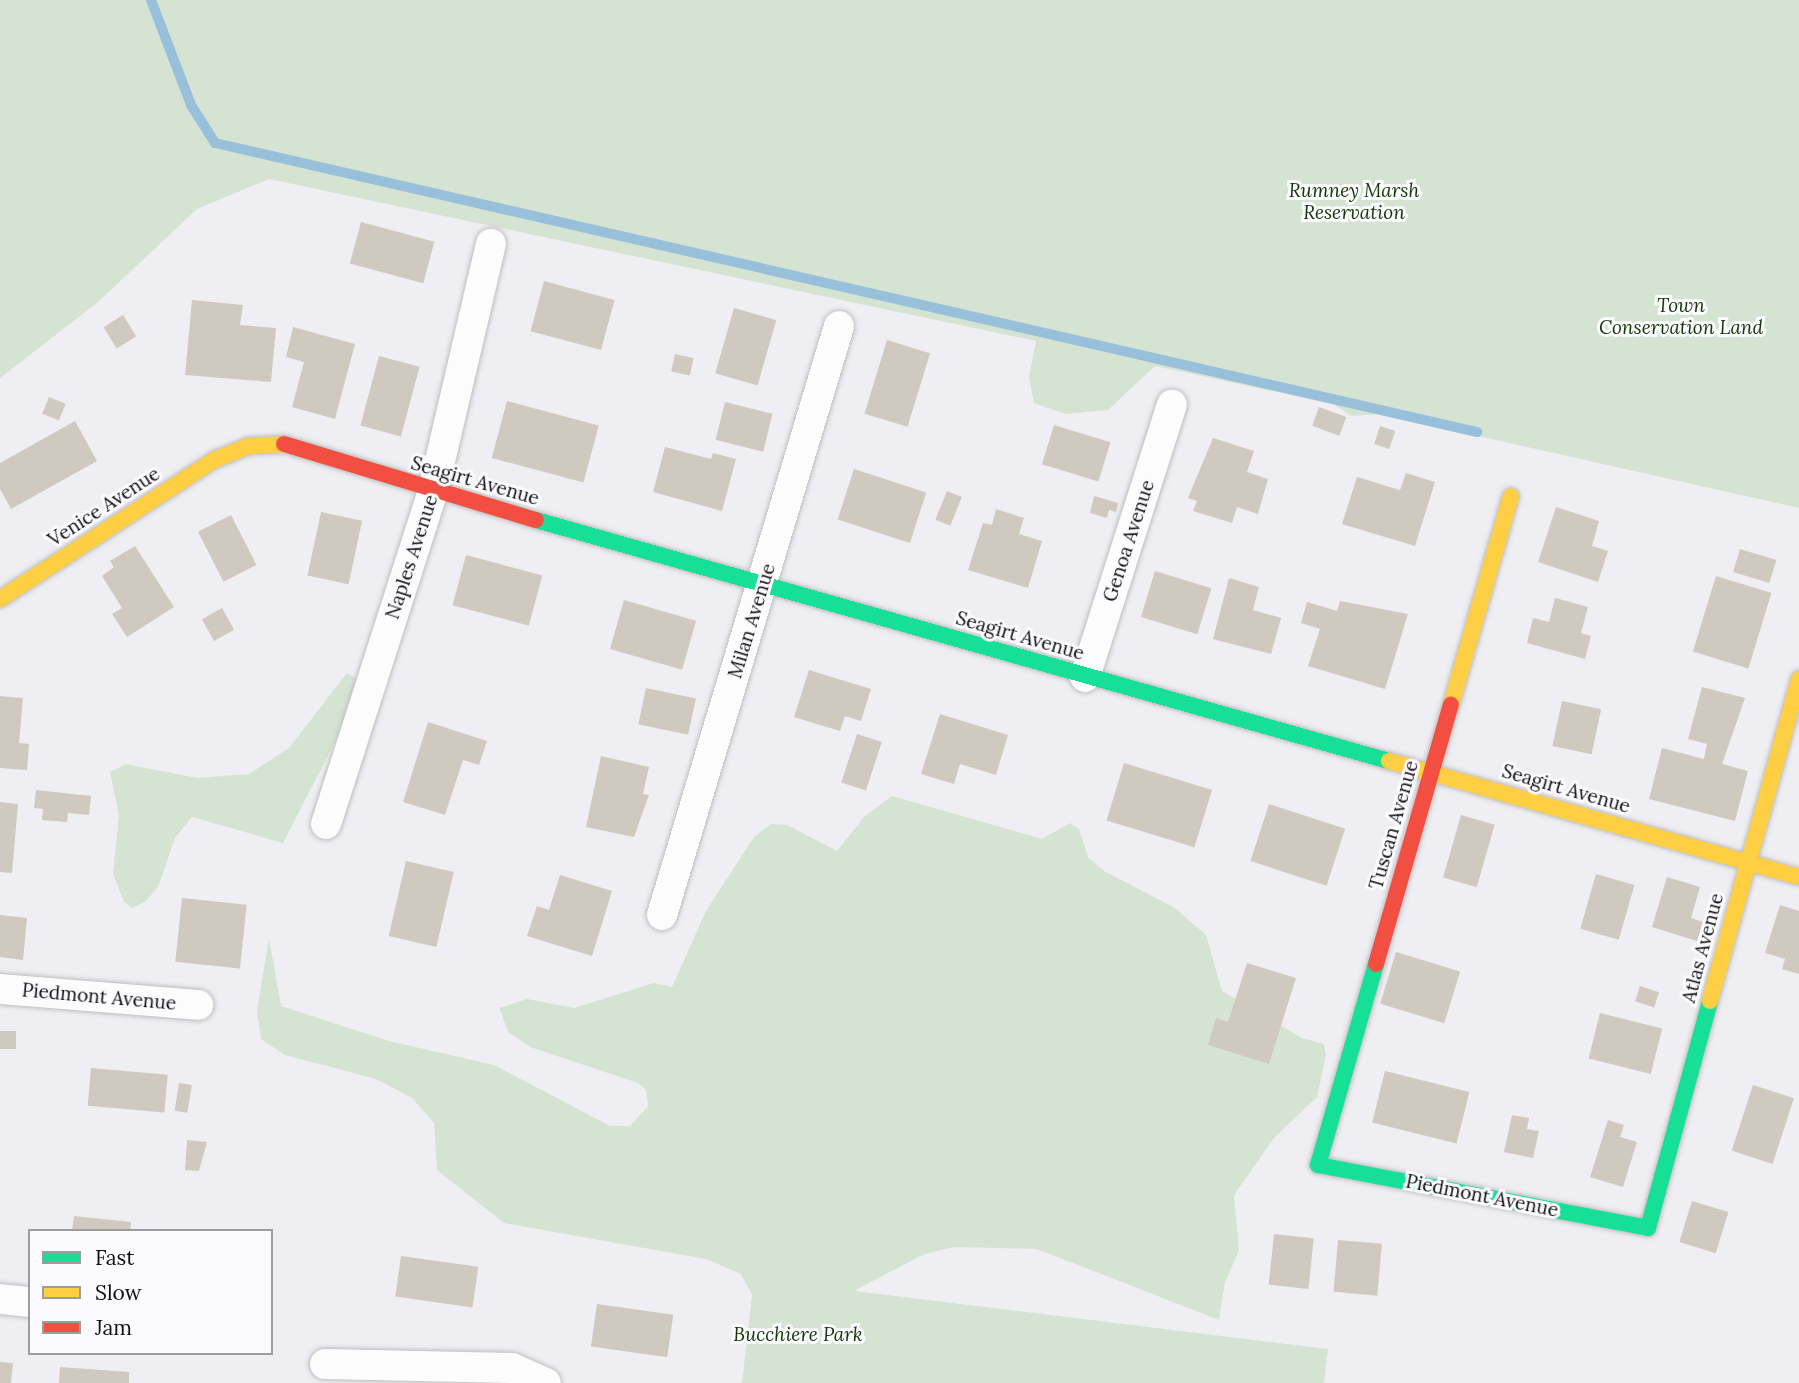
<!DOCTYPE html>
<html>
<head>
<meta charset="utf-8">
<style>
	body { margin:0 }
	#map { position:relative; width:1799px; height:1383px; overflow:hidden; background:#efeef2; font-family:Lora,serif }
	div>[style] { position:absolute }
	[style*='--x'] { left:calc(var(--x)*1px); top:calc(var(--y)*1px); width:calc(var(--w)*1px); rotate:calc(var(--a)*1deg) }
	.green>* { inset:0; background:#d5e3d2 }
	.stream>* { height:10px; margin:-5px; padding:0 5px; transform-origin:5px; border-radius:5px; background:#99c0da }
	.building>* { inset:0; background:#d0c9c0; transform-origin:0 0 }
	.roads { filter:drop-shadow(0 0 2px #bebec0) drop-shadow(0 0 2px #bebec0) }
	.street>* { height:30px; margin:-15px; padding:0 15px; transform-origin:15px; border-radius:15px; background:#fdfcfd }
	.fast>* { height:16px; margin:-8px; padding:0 8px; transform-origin:8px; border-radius:8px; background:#16e098 }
	.slow>* { height:16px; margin:-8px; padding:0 8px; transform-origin:8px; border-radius:8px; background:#ffcf43 }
	.jam>* { height:16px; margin:-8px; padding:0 8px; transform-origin:8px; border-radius:8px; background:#f24e42 }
	span { translate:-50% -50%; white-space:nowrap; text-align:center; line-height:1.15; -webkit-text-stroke:6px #fbfaff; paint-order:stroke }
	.park-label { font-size:19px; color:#143602; font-style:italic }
	.street-label { font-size:19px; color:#101012 }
	.legend { position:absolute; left:28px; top:1229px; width:245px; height:126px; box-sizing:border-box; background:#fbfaff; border:2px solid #9d9ca0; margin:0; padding:9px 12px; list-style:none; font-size:21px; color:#101012 }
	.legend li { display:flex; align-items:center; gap:14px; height:35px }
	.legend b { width:35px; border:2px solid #9d9ca0 }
</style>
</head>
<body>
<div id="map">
	<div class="green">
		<div style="clip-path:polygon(0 0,1799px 0,1799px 508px,1380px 414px,1352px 416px,1333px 404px,1155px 366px,1108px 410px,1065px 414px,1034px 403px,1029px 377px,1036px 341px,269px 179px,197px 209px,98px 302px,0 378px)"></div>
		<div style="clip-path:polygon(347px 673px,357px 679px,350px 713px,283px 843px,192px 817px,175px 838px,158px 887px,145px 902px,132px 908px,124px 902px,113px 874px,119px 815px,110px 772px,126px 764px,197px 778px,249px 774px,289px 748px)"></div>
		<div style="clip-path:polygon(892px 796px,1042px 839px,1070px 823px,1079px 829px,1088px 857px,1104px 871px,1175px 908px,1206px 935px,1222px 991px,1302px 1038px,1324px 1044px,1326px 1055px,1317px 1097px,1274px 1138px,1234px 1195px,1239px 1251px,1225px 1282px,1219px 1320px,1037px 1249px,953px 1247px,922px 1255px,854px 1291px,1328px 1349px,1324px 1383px,742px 1383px,752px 1295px,741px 1274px,706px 1259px,504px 1223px,437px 1170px,434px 1123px,412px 1098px,376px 1079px,285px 1055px,261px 1039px,257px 1010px,269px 938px,281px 1006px,389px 1041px,494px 1065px,610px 1126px,630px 1126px,648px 1106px,646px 1090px,638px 1083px,533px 1048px,509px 1033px,499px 1008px,527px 999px,574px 1008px,654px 983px,672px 987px,706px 911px,754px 837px,771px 824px,787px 825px,837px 851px,865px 816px)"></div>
	</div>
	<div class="stream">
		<div style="--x:151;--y:0;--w:112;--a:69.1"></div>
		<div style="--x:191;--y:105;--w:45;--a:57.7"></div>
		<div style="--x:215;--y:143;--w:1295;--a:12.9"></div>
	</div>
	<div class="building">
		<div style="left:361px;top:222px;width:76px;height:43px;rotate:15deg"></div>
		<div style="left:544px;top:281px;width:73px;height:52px;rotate:15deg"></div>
		<div style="clip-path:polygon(192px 300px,243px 305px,240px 325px,276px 328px,271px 382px,185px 375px)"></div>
		<div style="left:734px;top:308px;width:44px;height:68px;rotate:16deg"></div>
		<div style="left:123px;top:315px;width:25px;height:23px;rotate:58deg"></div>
		<div style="clip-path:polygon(293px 327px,355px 344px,335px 419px,292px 407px,304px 362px,286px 357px)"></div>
		<div style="left:887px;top:340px;width:45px;height:77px;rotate:17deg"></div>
		<div style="left:675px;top:354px;width:19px;height:18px;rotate:12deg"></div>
		<div style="left:379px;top:356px;width:42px;height:72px;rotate:15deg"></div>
		<div style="left:49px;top:397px;width:18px;height:18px;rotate:22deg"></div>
		<div style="left:507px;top:401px;width:95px;height:59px;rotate:15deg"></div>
		<div style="left:725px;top:402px;width:49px;height:39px;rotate:14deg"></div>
		<div style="left:1319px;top:407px;width:29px;height:20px;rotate:20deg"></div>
		<div style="clip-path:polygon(75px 421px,97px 461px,11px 509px,0 489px,0 463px)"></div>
		<div style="left:1054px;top:425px;width:59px;height:41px;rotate:17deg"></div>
		<div style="left:1380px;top:426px;width:16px;height:19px;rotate:18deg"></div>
		<div style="clip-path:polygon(1213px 438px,1254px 451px,1247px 472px,1268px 479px,1258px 514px,1237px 507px,1232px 523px,1193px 511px,1197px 501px,1188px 498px)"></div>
		<div style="clip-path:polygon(665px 447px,711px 459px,713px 453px,736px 459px,722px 511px,653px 492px)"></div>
		<div style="left:854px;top:469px;width:76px;height:53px;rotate:18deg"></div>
		<div style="clip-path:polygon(1406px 473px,1435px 482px,1415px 546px,1342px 524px,1357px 477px,1400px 490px)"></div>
		<div style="left:947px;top:491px;width:16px;height:31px;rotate:22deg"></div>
		<div style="clip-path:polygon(1094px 496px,1118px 503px,1116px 512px,1109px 510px,1107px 518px,1090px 513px)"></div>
		<div style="clip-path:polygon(1556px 507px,1599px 521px,1592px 546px,1608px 551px,1598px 582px,1538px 562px)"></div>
		<div style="clip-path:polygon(996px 509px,1024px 518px,1019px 534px,1042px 541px,1028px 588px,968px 570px,983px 523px,992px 525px)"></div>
		<div style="left:321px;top:512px;width:42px;height:65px;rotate:12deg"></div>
		<div style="left:231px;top:515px;width:56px;height:37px;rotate:63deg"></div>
		<div style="clip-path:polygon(135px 546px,174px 607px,127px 637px,112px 614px,122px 608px,102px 576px,114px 567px,110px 561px)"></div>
		<div style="left:1740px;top:549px;width:38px;height:24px;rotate:17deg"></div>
		<div style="left:466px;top:555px;width:79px;height:52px;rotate:15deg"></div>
		<div style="left:1155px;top:571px;width:59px;height:48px;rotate:17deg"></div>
		<div style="left:1716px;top:576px;width:58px;height:79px;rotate:17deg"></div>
		<div style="clip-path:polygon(1229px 578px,1259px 587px,1253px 610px,1281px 618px,1271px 654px,1213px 639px)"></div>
		<div style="clip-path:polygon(1555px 598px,1588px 607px,1581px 633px,1591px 636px,1585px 659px,1527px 643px,1533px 618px,1549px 622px)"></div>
		<div style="left:624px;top:600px;width:75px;height:51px;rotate:16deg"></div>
		<div style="clip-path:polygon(1340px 601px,1408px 614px,1385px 689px,1308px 666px,1320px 629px,1301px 623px,1307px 602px,1337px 611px)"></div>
		<div style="left:222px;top:608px;width:25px;height:23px;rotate:61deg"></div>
		<div style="clip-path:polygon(809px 670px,871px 689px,861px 721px,845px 716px,840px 731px,794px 717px)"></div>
		<div style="clip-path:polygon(1702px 687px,1745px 698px,1722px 764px,1748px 771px,1735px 821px,1649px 799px,1662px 748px,1704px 759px,1707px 744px,1688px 739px)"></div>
		<div style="left:646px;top:688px;width:51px;height:37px;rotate:12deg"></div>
		<div style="clip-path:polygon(0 696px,23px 698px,19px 743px,29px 744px,27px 770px,0 768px)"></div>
		<div style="left:1562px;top:701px;width:40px;height:46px;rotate:12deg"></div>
		<div style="clip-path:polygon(940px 714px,1008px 735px,996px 775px,960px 764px,954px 784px,921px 774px)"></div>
		<div style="clip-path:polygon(428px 722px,487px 741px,479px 765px,463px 760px,445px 815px,403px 802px)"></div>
		<div style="left:857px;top:734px;width:26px;height:51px;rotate:18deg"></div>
		<div style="clip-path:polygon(601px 756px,649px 767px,643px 794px,649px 795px,634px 837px,586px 827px)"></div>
		<div style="left:1124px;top:763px;width:92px;height:60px;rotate:17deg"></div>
		<div style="clip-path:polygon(36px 790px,91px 796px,89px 815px,68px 813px,67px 822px,42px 820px,43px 809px,34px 808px)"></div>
		<div style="clip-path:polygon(0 802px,18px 804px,12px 873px,0 872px)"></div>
		<div style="left:1269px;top:804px;width:80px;height:60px;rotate:18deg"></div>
		<div style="left:1461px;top:815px;width:35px;height:65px;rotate:16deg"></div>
		<div style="left:406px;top:861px;width:49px;height:77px;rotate:13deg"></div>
		<div style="left:1596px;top:874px;width:40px;height:57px;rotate:16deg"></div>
		<div style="clip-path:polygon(560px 875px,612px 891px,592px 956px,527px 936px,537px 906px,549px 910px)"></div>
		<div style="clip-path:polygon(1667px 877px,1700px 887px,1691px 918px,1703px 922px,1697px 941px,1652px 927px)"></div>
		<div style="left:182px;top:898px;width:65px;height:64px;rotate:6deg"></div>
		<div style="clip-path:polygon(1780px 905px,1799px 911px,1799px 974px,1782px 969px,1785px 959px,1765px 953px)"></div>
		<div style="clip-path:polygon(0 915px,27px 918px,23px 960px,0 957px)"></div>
		<div style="left:1396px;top:952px;width:67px;height:54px;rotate:17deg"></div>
		<div style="clip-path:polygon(1247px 963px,1296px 978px,1269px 1064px,1208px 1045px,1216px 1018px,1228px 1022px)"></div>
		<div style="left:1640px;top:986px;width:20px;height:16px;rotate:18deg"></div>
		<div style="left:1600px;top:1013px;width:64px;height:47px;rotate:14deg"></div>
		<div style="left:0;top:1031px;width:16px;height:18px"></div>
		<div style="left:91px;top:1068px;width:77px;height:38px;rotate:5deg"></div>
		<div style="left:1385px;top:1071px;width:87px;height:53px;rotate:14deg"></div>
		<div style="left:179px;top:1083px;width:13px;height:28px;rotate:9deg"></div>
		<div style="left:1753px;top:1085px;width:43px;height:69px;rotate:18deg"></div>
		<div style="clip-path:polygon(1512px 1115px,1529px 1118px,1527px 1129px,1539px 1131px,1533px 1158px,1504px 1152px)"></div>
		<div style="clip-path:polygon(1608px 1120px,1624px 1125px,1620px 1137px,1637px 1142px,1623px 1187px,1590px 1177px)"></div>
		<div style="clip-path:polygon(187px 1140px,207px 1142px,199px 1171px,185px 1170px)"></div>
		<div style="left:1692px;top:1201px;width:38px;height:43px;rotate:17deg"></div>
		<div style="clip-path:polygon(74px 1216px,131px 1222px,130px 1231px,72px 1231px)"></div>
		<div style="left:1274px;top:1234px;width:40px;height:51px;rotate:6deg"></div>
		<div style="left:1338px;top:1240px;width:44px;height:52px;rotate:5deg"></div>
		<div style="left:401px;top:1256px;width:78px;height:41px;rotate:8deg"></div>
		<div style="left:597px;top:1304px;width:77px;height:43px;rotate:8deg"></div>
		<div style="clip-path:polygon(0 1362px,13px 1363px,11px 1383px,0 1383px)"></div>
		<div style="clip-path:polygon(60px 1367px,129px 1372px,129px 1383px,59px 1383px)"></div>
	</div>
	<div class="roads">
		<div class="street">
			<div style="--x:1085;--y:677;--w:286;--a:-72.3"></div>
			<div style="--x:326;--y:824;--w:350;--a:-72.2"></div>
			<div style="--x:433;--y:491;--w:254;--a:-76.8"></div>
			<div style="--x:662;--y:915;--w:615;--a:-73.27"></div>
			<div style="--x:0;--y:989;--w:199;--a:4.6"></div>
			<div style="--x:0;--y:1299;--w:30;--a:6"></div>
			<div style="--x:325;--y:1364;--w:187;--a:1.2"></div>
			<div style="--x:512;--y:1368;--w:37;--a:24"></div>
		</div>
		<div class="fast">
			<div style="--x:536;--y:520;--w:886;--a:15.78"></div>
			<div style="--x:1376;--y:964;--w:209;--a:106.1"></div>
			<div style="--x:1318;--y:1165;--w:336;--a:10.8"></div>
			<div style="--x:1648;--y:1228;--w:235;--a:-74.7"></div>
		</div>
		<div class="slow">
			<div style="--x:0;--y:599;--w:255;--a:-33"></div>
			<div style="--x:214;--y:460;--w:38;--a:-22"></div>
			<div style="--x:249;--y:446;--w:35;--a:-3"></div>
			<div style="--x:1451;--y:705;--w:217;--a:-74"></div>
			<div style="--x:1389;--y:761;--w:426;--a:15.8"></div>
			<div style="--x:1710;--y:1001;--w:334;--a:-74.5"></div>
		</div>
		<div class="jam">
			<div style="--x:284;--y:444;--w:263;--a:16.8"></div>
			<div style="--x:1376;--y:964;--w:270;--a:-73.9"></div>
		</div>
	</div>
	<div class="park-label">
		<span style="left:1354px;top:202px">Rumney Marsh<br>Reservation</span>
		<span style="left:1681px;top:317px">Town<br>Conservation Land</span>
		<span style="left:798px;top:1335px">Bucchiere Park</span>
	</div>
	<div class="street-label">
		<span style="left:475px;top:481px;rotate:16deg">Seagirt Avenue</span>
		<span style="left:104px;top:507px;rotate:-33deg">Venice Avenue</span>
		<span style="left:1129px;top:541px;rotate:-72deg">Genoa Avenue</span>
		<span style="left:412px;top:557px;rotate:-72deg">Naples Avenue</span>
		<span style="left:752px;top:621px;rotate:-73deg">Milan Avenue</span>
		<span style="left:1020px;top:636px;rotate:16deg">Seagirt Avenue</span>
		<span style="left:1566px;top:789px;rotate:16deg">Seagirt Avenue</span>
		<span style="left:1394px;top:825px;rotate:-74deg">Tuscan Avenue</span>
		<span style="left:1703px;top:948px;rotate:-75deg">Atlas Avenue</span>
		<span style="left:99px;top:997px;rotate:5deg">Piedmont Avenue</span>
		<span style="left:1482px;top:1196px;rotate:11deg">Piedmont Avenue</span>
	</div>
	<ul class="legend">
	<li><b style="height:9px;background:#16e098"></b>Fast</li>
	<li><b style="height:9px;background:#ffcf43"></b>Slow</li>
	<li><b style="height:9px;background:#f24e42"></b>Jam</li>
	</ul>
</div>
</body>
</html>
